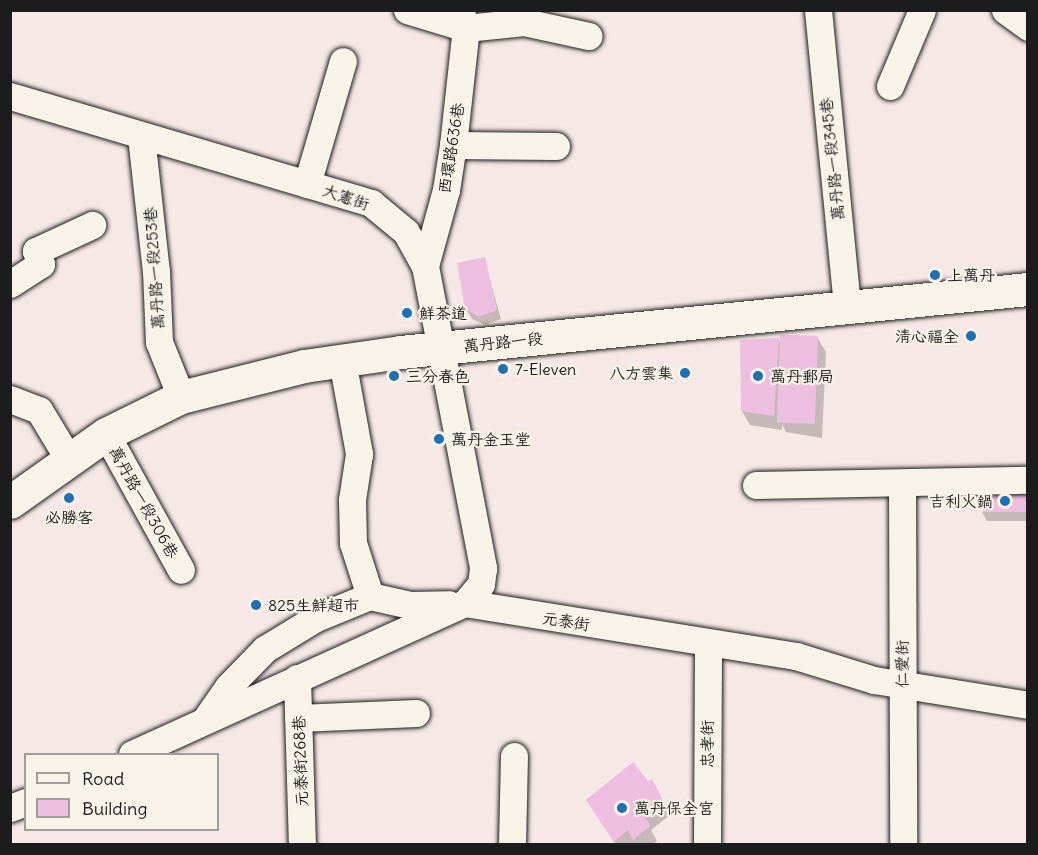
<!DOCTYPE html>
<html>
<head>
<meta charset="utf-8">
<style>
	body { margin:0 }
	#map { position:relative; width:1038px; height:855px; overflow:hidden; background:#f5e8e6; font-family:Delius,"LXGW WenKai TC",sans-serif }
	div>[style] { position:absolute }
	[style*='--x'] { left:calc(var(--x)*1px); top:calc(var(--y)*1px); width:calc(var(--w)*1px); rotate:calc(var(--a)*1deg) }
	.shadow>* { inset:0; background:#0003 }
	.building>* { inset:0; background:#eebee0; transform-origin:0 0 }
	.roads { filter:drop-shadow(0 0 2px #1c1c1c) drop-shadow(0 0 2px #1c1c1c) }
	.minor>* { height:27px; margin:-13.5px; padding:0 13.5px; transform-origin:13.5px; border-radius:13.5px; background:#f7f3e8 }
	.major>* { height:33px; margin:-16.5px; padding:0 16.5px; transform-origin:16.5px; border-radius:16.5px; background:#f7f3e8 }
	.dots>* { width:16px; height:16px; translate:-50% -50%; box-sizing:border-box; border:3px solid #f7f3e8; border-radius:50% }
	span { translate:-50% -50%; white-space:nowrap; text-align:center; line-height:1.15; -webkit-text-stroke:4.5px #f7f3e8; paint-order:stroke }
	.street-label { font-size:16px; color:#1c1c1c }
	.poi-label { font-size:16px; color:#1c1c1c }
	.left { translate:0 -50%; text-align:left }
	.right { translate:-100% -50%; text-align:right }
	.frame { position:absolute; inset:0; border:12px solid #1c1c1c; pointer-events:none }
	.legend { position:absolute; left:24px; top:753px; width:195px; height:78px; box-sizing:border-box; background:#f7f3e8; border:2px solid #9f9d96; margin:0; padding:8px 10px; list-style:none; font-size:18px; color:#1c1c1c }
	.legend li { display:flex; align-items:center; gap:12px; height:30px }
	.legend b { width:30px; border:2px solid #9f9d96 }
</style>
</head>
<body>
<div id="map">
	<div class="shadow">
		<div style="clip-path:polygon(484px 259px,501px 319px,485px 325px,472px 319px,466px 309px)"></div>
		<div style="clip-path:polygon(817px 337px,826px 352px,822px 438px,786px 432px,782px 424px,782px 430px,750px 425px,742px 411px,778px 339px,782px 345px)"></div>
		<div style="clip-path:polygon(1028px 491px,1028px 521px,987px 521px,982px 512px)"></div>
		<div style="clip-path:polygon(660px 796px,670px 815px,651px 830px,657px 841px,653px 844px,616px 844px,597px 815px)"></div>
	</div>
	<div class="building">
		<div style="clip-path:polygon(485px 257px,497px 310px,479px 317px,465px 309px,457px 263px)"></div>
		<div style="left:818px;top:336px;width:88px;height:38px;rotate:92deg"></div>
		<div style="clip-path:polygon(779px 338px,774px 416px,741px 411px,740px 340px)"></div>
		<div style="left:1028px;top:489px;width:23px;height:45px;rotate:90deg"></div>
		<div style="clip-path:polygon(633px 762px,648px 781px,652px 779px,663px 800px,644px 815px,650px 826px,633px 840px,628px 830px,614px 842px,586px 800px)"></div>
	</div>
	<div class="roads">
		<div class="minor">
			<div style="--x:407;--y:10;--w:62;--a:17"></div>
			<div style="--x:466;--y:28;--w:58;--a:-5.9"></div>
			<div style="--x:524;--y:22;--w:66;--a:12.3"></div>
			<div style="--x:818;--y:10;--w:298;--a:84.4"></div>
			<div style="--x:1005;--y:10;--w:29;--a:36"></div>
			<div style="--x:890;--y:86;--w:82;--a:-67.2"></div>
			<div style="--x:10;--y:96;--w:377;--a:16.5"></div>
			<div style="--x:371;--y:203;--w:45;--a:39.6"></div>
			<div style="--x:406;--y:232;--w:39;--a:61"></div>
			<div style="--x:425;--y:266;--w:308;--a:79.1"></div>
			<div style="--x:483;--y:568;--w:16;--a:97"></div>
			<div style="--x:481;--y:584;--w:25;--a:130"></div>
			<div style="--x:141;--y:136;--w:136;--a:83.7"></div>
			<div style="--x:156;--y:271;--w:71;--a:87.6"></div>
			<div style="--x:159;--y:342;--w:59;--a:68.2"></div>
			<div style="--x:453;--y:145;--w:103;--a:0.6"></div>
			<div style="--x:307;--y:184;--w:128;--a:-73.7"></div>
			<div style="--x:425;--y:266;--w:79;--a:-74.6"></div>
			<div style="--x:446;--y:190;--w:46;--a:-81.2"></div>
			<div style="--x:453;--y:145;--w:118;--a:-83.7"></div>
			<div style="--x:466;--y:28;--w:19;--a:-108"></div>
			<div style="--x:10;--y:284;--w:37;--a:-33"></div>
			<div style="--x:41;--y:264;--w:14;--a:-111"></div>
			<div style="--x:36;--y:251;--w:62;--a:-24.9"></div>
			<div style="--x:342;--y:360;--w:96;--a:79.7"></div>
			<div style="--x:359;--y:454;--w:47;--a:98.7"></div>
			<div style="--x:352;--y:500;--w:43;--a:88.7"></div>
			<div style="--x:353;--y:543;--w:56;--a:72.2"></div>
			<div style="--x:10;--y:399;--w:31;--a:21"></div>
			<div style="--x:39;--y:410;--w:56;--a:58.9"></div>
			<div style="--x:106;--y:434;--w:155;--a:61.1"></div>
			<div style="--x:902;--y:483;--w:361;--a:89.8"></div>
			<div style="--x:756;--y:485;--w:272;--a:-1.1"></div>
			<div style="--x:297;--y:678;--w:166;--a:88.3"></div>
			<div style="--x:298;--y:718;--w:118;--a:-2.4"></div>
			<div style="--x:205;--y:720;--w:40;--a:-55.1"></div>
			<div style="--x:228;--y:687;--w:53;--a:-45.8"></div>
			<div style="--x:265;--y:649;--w:60;--a:-31.3"></div>
			<div style="--x:316;--y:618;--w:58;--a:-22.2"></div>
			<div style="--x:370;--y:596;--w:41;--a:12.7"></div>
			<div style="--x:410;--y:605;--w:39;--a:-1"></div>
			<div style="--x:132;--y:754;--w:366;--a:-24.4"></div>
			<div style="--x:465;--y:603;--w:335;--a:9.1"></div>
			<div style="--x:796;--y:656;--w:82;--a:17.1"></div>
			<div style="--x:874;--y:680;--w:156;--a:9.2"></div>
			<div style="--x:10;--y:808;--w:17;--a:-21"></div>
			<div style="--x:512;--y:844;--w:88;--a:-88.7"></div>
			<div style="--x:707;--y:844;--w:200;--a:-89.7"></div>
		</div>
		<div class="major">
			<div style="--x:10;--y:502;--w:118;--a:-35.3"></div>
			<div style="--x:106;--y:434;--w:84;--a:-26.3"></div>
			<div style="--x:181;--y:397;--w:127;--a:-14.1"></div>
			<div style="--x:304;--y:366;--w:98;--a:-8.2"></div>
			<div style="--x:401;--y:352;--w:630;--a:-5.74"></div>
		</div>
	</div>
	<div class="dots">
		<div style="left:935px;top:275px;background:#1f6fb2"></div>
		<div style="left:407px;top:313px;background:#1f6fb2"></div>
		<div style="left:971px;top:336px;background:#1f6fb2"></div>
		<div style="left:503px;top:369px;background:#1f6fb2"></div>
		<div style="left:685px;top:373px;background:#1f6fb2"></div>
		<div style="left:394px;top:376px;background:#1f6fb2"></div>
		<div style="left:758px;top:376px;background:#1f6fb2"></div>
		<div style="left:439px;top:439px;background:#1f6fb2"></div>
		<div style="left:69px;top:498px;background:#1f6fb2"></div>
		<div style="left:1005px;top:501px;background:#1f6fb2"></div>
		<div style="left:256px;top:605px;background:#1f6fb2"></div>
		<div style="left:622px;top:808px;background:#1f6fb2"></div>
	</div>
	<div class="street-label">
		<span style="left:451px;top:148px;rotate:-81deg">西環路636巷</span>
		<span style="left:832px;top:159px;rotate:-96deg">萬丹路一段345巷</span>
		<span style="left:346px;top:197px;rotate:19deg">大憲街</span>
		<span style="left:154px;top:268px;rotate:-94deg">萬丹路一段253巷</span>
		<span style="left:503px;top:342px;rotate:-6deg">萬丹路一段</span>
		<span style="left:144px;top:502px;rotate:61deg">萬丹路一段306巷</span>
		<span style="left:566px;top:621px;rotate:9deg">元泰街</span>
		<span style="left:902px;top:664px;rotate:-90deg">仁愛街</span>
		<span style="left:707px;top:744px;rotate:-90deg">忠孝街</span>
		<span style="left:300px;top:761px;rotate:-92deg">元泰街268巷</span>
	</div>
	<div class="poi-label">
		<span class="left" style="left:947px;top:275px">上萬丹</span>
		<span class="left" style="left:419px;top:313px">鮮茶道</span>
		<span class="right" style="left:959px;top:336px">清心福全</span>
		<span class="left" style="left:515px;top:369px">7-Eleven</span>
		<span class="right" style="left:673px;top:373px">八方雲集</span>
		<span class="left" style="left:406px;top:376px">三分春色</span>
		<span class="left" style="left:770px;top:376px">萬丹郵局</span>
		<span class="left" style="left:451px;top:439px">萬丹金玉堂</span>
		<span class="right" style="left:993px;top:501px">吉利火鍋</span>
		<span style="left:69px;top:517px">必勝客</span>
		<span class="left" style="left:268px;top:605px">825生鮮超市</span>
		<span class="left" style="left:634px;top:808px">萬丹保全宮</span>
	</div>
	<div class="frame"></div>
	<ul class="legend">
	<li><b style="height:8px;background:#f7f3e8"></b>Road</li>
	<li><b style="height:16px;background:#eebee0"></b>Building</li>
	</ul>
</div>
</body>
</html>
